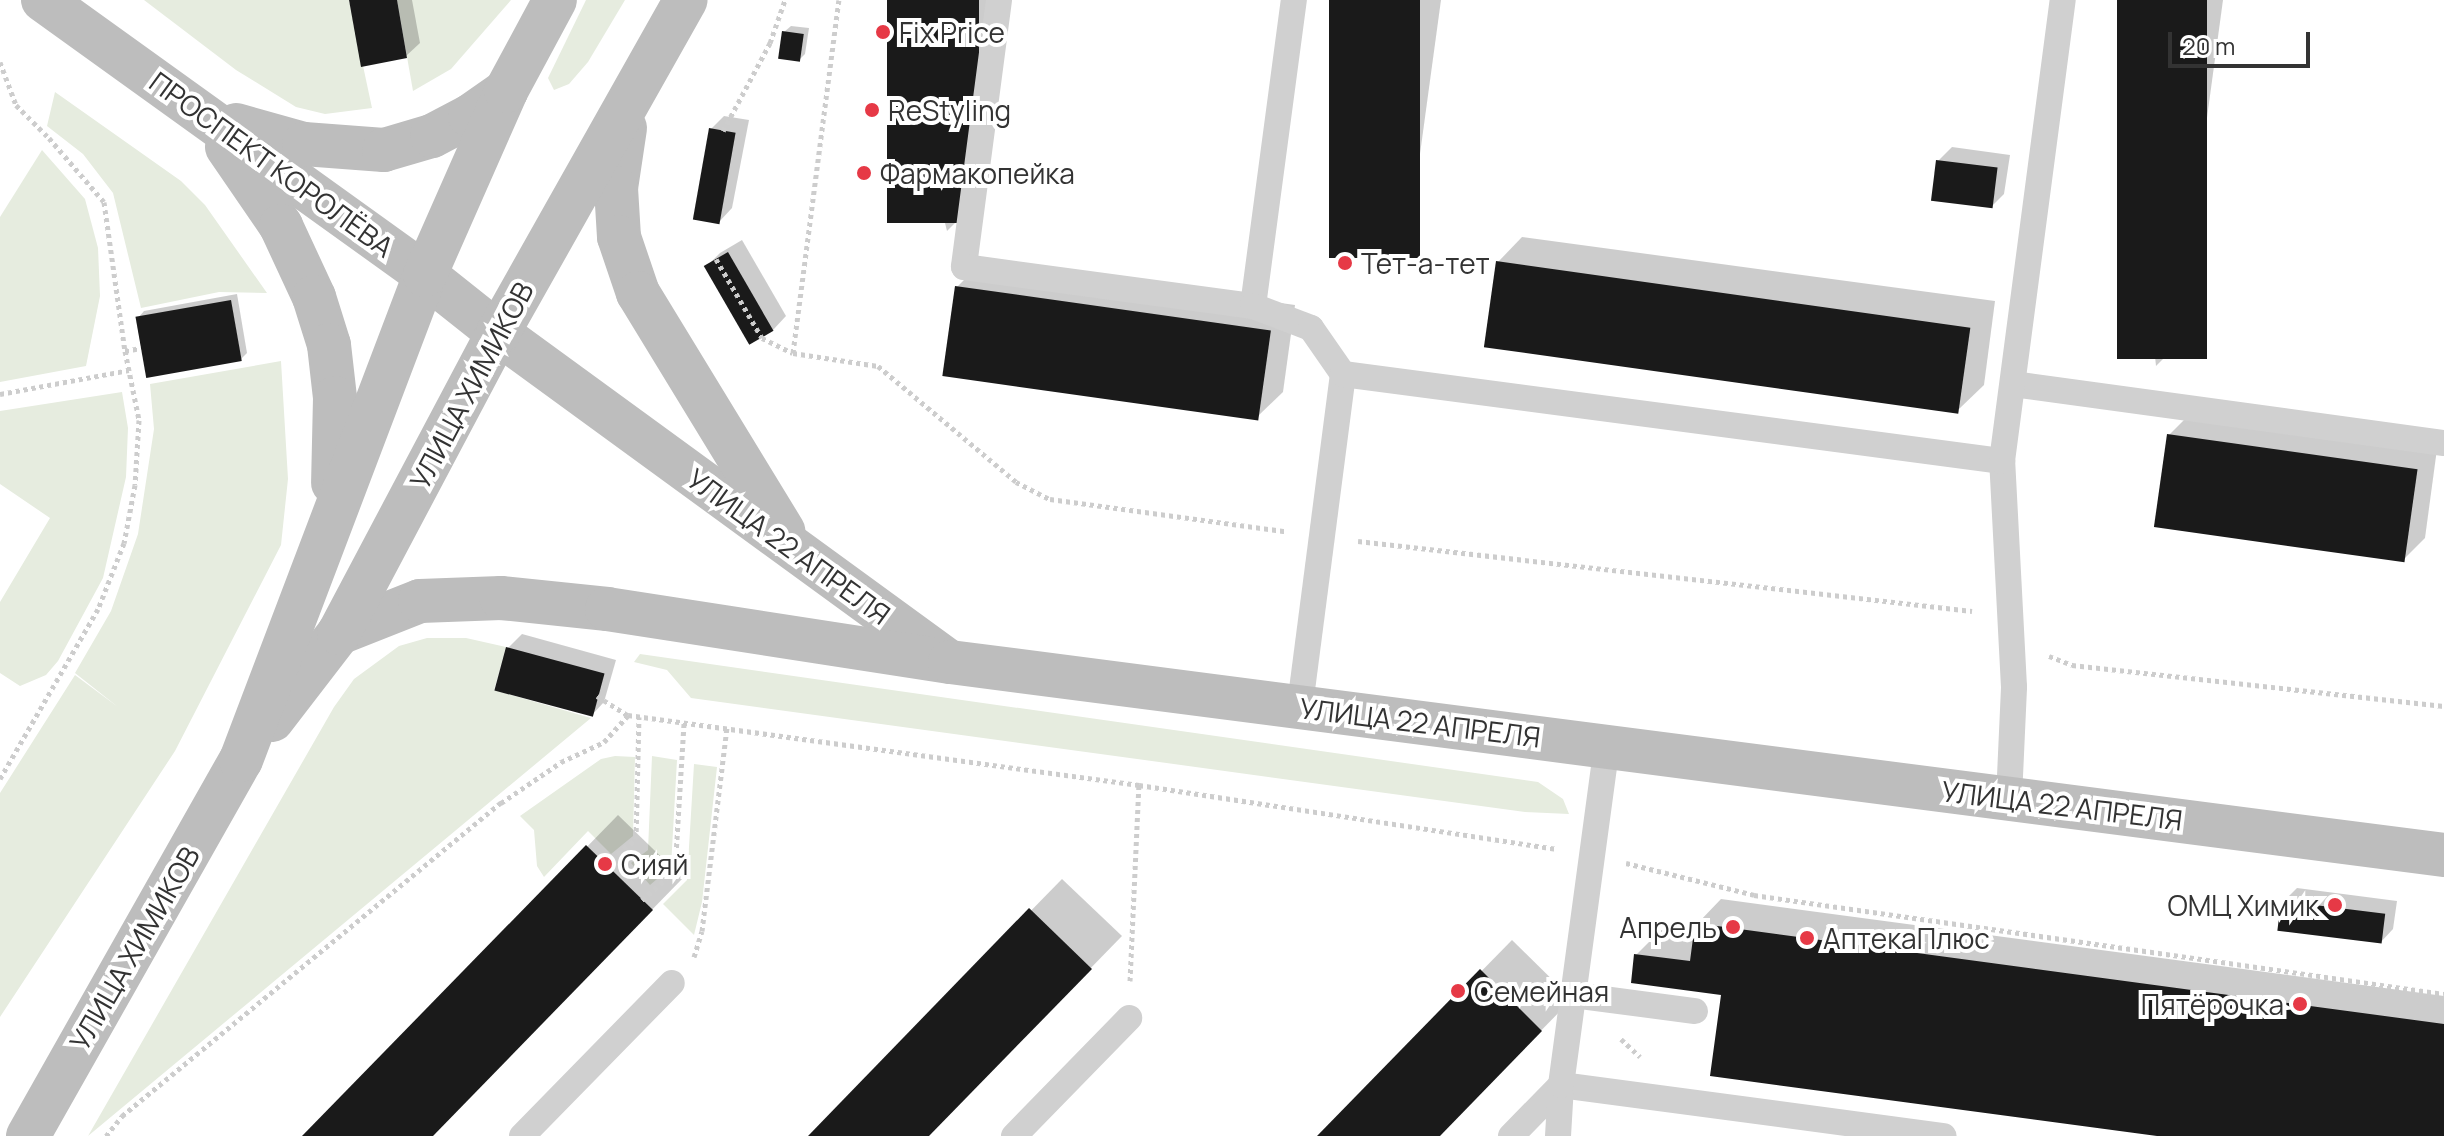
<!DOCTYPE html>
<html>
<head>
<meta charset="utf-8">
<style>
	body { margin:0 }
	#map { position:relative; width:2444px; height:1136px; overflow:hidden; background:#fff; font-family:Manrope,sans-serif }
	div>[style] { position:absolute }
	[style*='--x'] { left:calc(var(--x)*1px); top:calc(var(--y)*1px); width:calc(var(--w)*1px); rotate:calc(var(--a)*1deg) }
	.green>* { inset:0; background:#e6ecdf }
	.shadow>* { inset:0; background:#0003 }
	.building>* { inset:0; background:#1a1a1a; transform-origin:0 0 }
	.path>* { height:5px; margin-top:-2.5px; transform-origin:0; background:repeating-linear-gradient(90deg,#cdcdcd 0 4px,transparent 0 8px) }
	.service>* { height:26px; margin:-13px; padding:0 13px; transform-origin:13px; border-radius:13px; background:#d0d0d0 }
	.secondary>* { height:44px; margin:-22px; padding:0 22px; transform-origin:22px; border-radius:22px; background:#bdbdbd }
	.dots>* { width:22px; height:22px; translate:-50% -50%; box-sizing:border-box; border:4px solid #fff; border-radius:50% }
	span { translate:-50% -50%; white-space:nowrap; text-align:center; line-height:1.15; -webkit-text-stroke:8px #fff; paint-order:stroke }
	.poi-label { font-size:28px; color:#333 }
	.left { translate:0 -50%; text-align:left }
	.right { translate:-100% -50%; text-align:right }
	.street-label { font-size:28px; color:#333 }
	.scale { position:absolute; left:2168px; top:32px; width:142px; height:36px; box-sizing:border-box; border:4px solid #333; border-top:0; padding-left:10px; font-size:24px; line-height:28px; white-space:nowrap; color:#333; -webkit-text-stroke:6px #fff; paint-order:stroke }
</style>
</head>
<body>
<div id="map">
	<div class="green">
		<div style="clip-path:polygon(144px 0,349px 0,372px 108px,325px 114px,296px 107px,236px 70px)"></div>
		<div style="clip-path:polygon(397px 0,511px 0,451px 69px,413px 91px)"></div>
		<div style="clip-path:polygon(586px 0,625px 0,588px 62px,569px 84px,554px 90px,548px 78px)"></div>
		<div style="clip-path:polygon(55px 92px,181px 181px,205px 205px,267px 293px,219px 292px,141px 308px,113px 193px,83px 154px,47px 126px)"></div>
		<div style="clip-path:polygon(42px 150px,85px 199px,98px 248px,100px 296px,86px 366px,0 382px,0 217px)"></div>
		<div style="clip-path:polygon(281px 361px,288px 479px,281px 545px,175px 751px,0 1017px,0 793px,75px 675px,118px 707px,75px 673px,111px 611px,138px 534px,154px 429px,150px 384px)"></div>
		<div style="clip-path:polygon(122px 392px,128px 428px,126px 477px,103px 578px,58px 661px,46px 675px,20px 686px,0 673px,0 602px,50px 518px,0 484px,0 411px)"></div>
		<div style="clip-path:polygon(427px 638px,466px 638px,506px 647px,494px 690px,591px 718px,88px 1136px,334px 707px,354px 679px,399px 646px)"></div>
		<div style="clip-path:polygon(640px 654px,1538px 782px,1563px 799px,1569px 814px,1525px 812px,691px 698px,667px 670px,634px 662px)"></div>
		<div style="clip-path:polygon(615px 756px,635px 757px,633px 836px,611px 854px,588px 831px,544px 877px,537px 866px,534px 830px,520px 816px,601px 759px)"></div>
		<div style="clip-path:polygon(652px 756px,677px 760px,671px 867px,650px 885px,631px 863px,648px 850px)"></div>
		<div style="clip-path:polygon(694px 764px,717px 767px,702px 902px,694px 935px,663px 904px,687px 880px)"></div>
	</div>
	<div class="shadow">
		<div style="clip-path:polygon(351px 0,412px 0,420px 43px,406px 56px)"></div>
		<div style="clip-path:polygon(889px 0,1000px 0,972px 206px,947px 231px)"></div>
		<div style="clip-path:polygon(1331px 0,1441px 0,1408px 242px,1383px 266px)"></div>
		<div style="clip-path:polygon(2119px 0,2223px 0,2176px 346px,2156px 366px)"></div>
		<div style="clip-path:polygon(791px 26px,809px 28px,805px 54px,798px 61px,784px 32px)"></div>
		<div style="clip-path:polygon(724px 116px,749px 120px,732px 208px,719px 222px,711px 129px)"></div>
		<div style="clip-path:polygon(1952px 147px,2010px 155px,2004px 194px,1991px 207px,1938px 161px)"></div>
		<div style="clip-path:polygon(1522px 237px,1995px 301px,1984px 385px,1959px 409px,1498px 262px)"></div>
		<div style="clip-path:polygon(742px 240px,786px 316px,773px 330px,707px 266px,720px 253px)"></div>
		<div style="clip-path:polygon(982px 262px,1295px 305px,1283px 392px,1258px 416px,957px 287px)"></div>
		<div style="clip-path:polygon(237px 294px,247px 353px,241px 359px,138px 318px,144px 311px)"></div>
		<div style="clip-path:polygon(2189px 415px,2437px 449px,2425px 538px,2405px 558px,2169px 435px)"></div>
		<div style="clip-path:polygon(522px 634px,616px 660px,604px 702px,591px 716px,508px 648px)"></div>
		<div style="clip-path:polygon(618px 815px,683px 878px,431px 1136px,305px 1136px)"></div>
		<div style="clip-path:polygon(1062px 879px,1122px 936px,927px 1136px,811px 1136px)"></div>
		<div style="clip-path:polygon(2297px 888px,2397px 901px,2393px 929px,2380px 943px,2283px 902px)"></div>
		<div style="clip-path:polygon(1721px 899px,2444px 996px,2444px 1136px,2172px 1136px,1723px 993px,1636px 955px,1661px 930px,1695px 935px,1697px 924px)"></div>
		<div style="clip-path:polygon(1512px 940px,1572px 999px,1438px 1136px,1320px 1136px)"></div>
	</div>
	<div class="building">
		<div style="clip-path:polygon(349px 0,397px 0,407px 58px,361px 67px)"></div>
		<div style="left:887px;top:0;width:92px;height:223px"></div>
		<div style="left:1329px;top:0;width:91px;height:258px"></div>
		<div style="left:2117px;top:0;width:90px;height:359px"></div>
		<div style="left:782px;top:31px;width:22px;height:28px;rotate:8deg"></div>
		<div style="left:709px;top:128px;width:27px;height:93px;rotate:10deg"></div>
		<div style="left:1936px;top:160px;width:62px;height:41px;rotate:7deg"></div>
		<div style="left:728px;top:252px;width:91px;height:28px;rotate:60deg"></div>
		<div style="left:1496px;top:261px;width:479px;height:87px;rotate:8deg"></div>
		<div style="left:955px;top:286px;width:319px;height:91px;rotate:8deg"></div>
		<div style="left:231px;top:300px;width:62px;height:97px;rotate:80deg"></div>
		<div style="left:2167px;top:434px;width:253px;height:94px;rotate:8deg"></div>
		<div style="left:506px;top:647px;width:102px;height:45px;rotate:15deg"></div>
		<div style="clip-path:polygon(586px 845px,653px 910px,433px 1136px,302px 1136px)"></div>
		<div style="left:2281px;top:901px;width:105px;height:30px;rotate:7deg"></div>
		<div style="clip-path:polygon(1029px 908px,1092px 969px,929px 1136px,808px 1136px)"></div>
		<div style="clip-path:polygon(1695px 923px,2444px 1024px,2444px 1136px,2157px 1136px,1710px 1076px,1721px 995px,1631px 983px,1634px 954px,1690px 961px)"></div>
		<div style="clip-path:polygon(1480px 969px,1542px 1031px,1440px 1136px,1317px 1136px)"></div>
	</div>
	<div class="path">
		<div style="--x:0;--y:62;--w:46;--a:69.6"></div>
		<div style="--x:16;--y:105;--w:47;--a:45"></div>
		<div style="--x:49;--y:138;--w:84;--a:49.3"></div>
		<div style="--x:104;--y:202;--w:150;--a:82"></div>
		<div style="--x:125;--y:351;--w:70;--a:78.5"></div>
		<div style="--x:139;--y:420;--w:65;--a:93.5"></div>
		<div style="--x:135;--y:485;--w:59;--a:100.7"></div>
		<div style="--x:124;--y:543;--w:71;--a:111.5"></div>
		<div style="--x:98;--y:609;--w:196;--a:120"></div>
		<div style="--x:723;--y:131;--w:100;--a:-61.9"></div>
		<div style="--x:770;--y:43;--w:46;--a:-70.8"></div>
		<div style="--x:716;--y:259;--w:91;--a:59.8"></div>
		<div style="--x:762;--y:338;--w:34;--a:26"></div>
		<div style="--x:793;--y:353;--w:86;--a:8.7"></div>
		<div style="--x:878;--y:366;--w:180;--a:40"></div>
		<div style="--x:1016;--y:482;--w:38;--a:27"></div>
		<div style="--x:1050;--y:499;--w:237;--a:7.8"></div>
		<div style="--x:125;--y:351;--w:16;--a:-11"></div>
		<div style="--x:793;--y:353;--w:356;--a:-82.6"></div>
		<div style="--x:0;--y:394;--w:131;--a:-10.5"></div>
		<div style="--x:1358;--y:541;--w:618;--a:6.5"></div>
		<div style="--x:2049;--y:656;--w:25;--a:21"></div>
		<div style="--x:2072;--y:665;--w:374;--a:6.3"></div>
		<div style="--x:597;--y:696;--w:36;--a:32"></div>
		<div style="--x:628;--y:715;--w:516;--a:7.8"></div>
		<div style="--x:1139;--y:785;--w:423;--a:8.7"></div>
		<div style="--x:1626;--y:863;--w:132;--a:14"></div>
		<div style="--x:1754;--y:895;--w:697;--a:8.16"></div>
		<div style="--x:605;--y:864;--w:40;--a:-39"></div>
		<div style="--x:636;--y:839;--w:122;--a:-88.6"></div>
		<div style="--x:642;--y:900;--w:44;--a:-41.3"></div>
		<div style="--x:675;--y:871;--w:148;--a:-86.5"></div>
		<div style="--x:694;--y:957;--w:27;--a:-73"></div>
		<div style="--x:702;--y:931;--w:205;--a:-83"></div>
		<div style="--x:1130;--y:981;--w:196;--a:-87.4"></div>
		<div style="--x:1621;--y:1039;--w:26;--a:43"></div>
		<div style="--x:106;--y:1136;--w:26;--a:-51"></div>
		<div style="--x:122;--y:1116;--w:492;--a:-39.6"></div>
		<div style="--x:501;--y:803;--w:73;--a:-34.3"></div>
		<div style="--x:561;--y:762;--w:47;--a:-24.9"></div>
		<div style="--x:604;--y:742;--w:36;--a:-48"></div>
	</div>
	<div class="service">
		<div style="--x:999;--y:0;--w:269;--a:97.5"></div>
		<div style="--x:964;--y:267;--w:292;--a:7.7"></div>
		<div style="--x:1253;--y:306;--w:309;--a:-82.4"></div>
		<div style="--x:1253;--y:306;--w:62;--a:20.8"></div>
		<div style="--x:1311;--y:328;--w:56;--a:55.2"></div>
		<div style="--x:1343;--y:374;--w:335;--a:97.4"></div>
		<div style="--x:1343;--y:374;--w:665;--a:7.52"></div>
		<div style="--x:2013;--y:384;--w:435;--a:7.8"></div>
		<div style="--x:2009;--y:798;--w:111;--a:-87.4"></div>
		<div style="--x:2014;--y:687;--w:226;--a:-93"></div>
		<div style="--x:2002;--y:461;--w:465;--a:-82.5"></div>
		<div style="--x:1573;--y:995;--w:123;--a:7.5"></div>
		<div style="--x:1561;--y:1085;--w:386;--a:7.6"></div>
		<div style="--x:522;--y:1136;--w:214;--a:-45.6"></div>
		<div style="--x:1014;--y:1136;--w:165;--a:-45.7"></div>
		<div style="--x:1511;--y:1136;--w:71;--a:-45.6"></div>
		<div style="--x:1558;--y:1136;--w:51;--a:-86.6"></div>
		<div style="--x:1561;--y:1085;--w:342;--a:-82.3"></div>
	</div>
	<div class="secondary">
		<div style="--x:43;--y:0;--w:471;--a:35.7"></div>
		<div style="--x:425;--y:275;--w:93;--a:38.5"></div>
		<div style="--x:498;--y:333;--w:553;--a:36.1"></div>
		<div style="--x:236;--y:125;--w:71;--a:15.6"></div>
		<div style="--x:304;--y:144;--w:80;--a:4.3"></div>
		<div style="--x:384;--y:150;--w:50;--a:-16.3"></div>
		<div style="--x:432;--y:136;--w:43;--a:-27.8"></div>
		<div style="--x:470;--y:116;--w:44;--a:-34.8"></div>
		<div style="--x:625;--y:128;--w:61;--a:98.5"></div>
		<div style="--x:616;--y:188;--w:49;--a:86.5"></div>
		<div style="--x:619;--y:237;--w:59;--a:71.3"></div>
		<div style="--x:638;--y:293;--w:279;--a:58.6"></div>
		<div style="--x:227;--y:147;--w:96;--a:55.6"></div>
		<div style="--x:281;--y:226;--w:78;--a:65.1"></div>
		<div style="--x:314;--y:297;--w:50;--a:72.6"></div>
		<div style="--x:329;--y:345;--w:53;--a:83.5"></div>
		<div style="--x:335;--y:398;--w:85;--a:91.3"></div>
		<div style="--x:339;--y:633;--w:87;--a:-21.6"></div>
		<div style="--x:420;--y:601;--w:81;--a:-2.1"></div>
		<div style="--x:501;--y:598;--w:107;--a:5.9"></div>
		<div style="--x:607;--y:609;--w:347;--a:8.8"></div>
		<div style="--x:950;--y:662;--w:1506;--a:7.36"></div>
		<div style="--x:272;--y:720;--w:110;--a:-52.4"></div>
		<div style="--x:339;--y:633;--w:340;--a:-62.1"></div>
		<div style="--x:498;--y:333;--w:382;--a:-60.6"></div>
		<div style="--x:28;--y:1136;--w:432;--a:-60.5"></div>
		<div style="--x:241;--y:760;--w:519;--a:-69.22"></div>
		<div style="--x:425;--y:275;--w:201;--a:-66.2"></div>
		<div style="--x:506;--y:91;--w:103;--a:-61.7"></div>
	</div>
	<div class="dots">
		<div style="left:883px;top:32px;background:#e63946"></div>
		<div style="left:872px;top:110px;background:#e63946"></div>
		<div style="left:864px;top:173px;background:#e63946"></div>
		<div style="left:1345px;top:263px;background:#e63946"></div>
		<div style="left:605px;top:864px;background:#e63946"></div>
		<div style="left:2335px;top:905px;background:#e63946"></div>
		<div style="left:1733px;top:927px;background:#e63946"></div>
		<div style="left:1807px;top:938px;background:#e63946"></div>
		<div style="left:1458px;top:991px;background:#e63946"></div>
		<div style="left:2300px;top:1004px;background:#e63946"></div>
	</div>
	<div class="poi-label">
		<span class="left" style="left:899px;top:32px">Fix Price</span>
		<span class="left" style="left:888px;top:110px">ReStyling</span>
		<span class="left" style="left:880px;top:173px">Фармакопейка</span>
		<span class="left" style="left:1361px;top:263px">Тет-а-тет</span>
		<span class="left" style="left:621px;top:864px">Сияй</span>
		<span class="right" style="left:2319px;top:905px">ОМЦ Химик</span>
		<span class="right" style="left:1717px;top:927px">Апрель</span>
		<span class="left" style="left:1823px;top:938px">АптекаПлюс</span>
		<span class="left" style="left:1474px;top:991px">Семейная</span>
		<span class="right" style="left:2284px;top:1004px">Пятёрочка</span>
	</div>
	<div class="street-label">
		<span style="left:272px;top:164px;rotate:36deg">ПРОСПЕКТ КОРОЛЁВА</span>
		<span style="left:471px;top:385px;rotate:-62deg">УЛИЦА ХИМИКОВ</span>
		<span style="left:789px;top:546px;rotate:36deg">УЛИЦА 22 АПРЕЛЯ</span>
		<span style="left:1420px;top:722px;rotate:7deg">УЛИЦА 22 АПРЕЛЯ</span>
		<span style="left:2062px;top:805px;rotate:7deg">УЛИЦА 22 АПРЕЛЯ</span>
		<span style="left:134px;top:948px;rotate:-60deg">УЛИЦА ХИМИКОВ</span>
	</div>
	<div class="scale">20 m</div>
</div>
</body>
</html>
